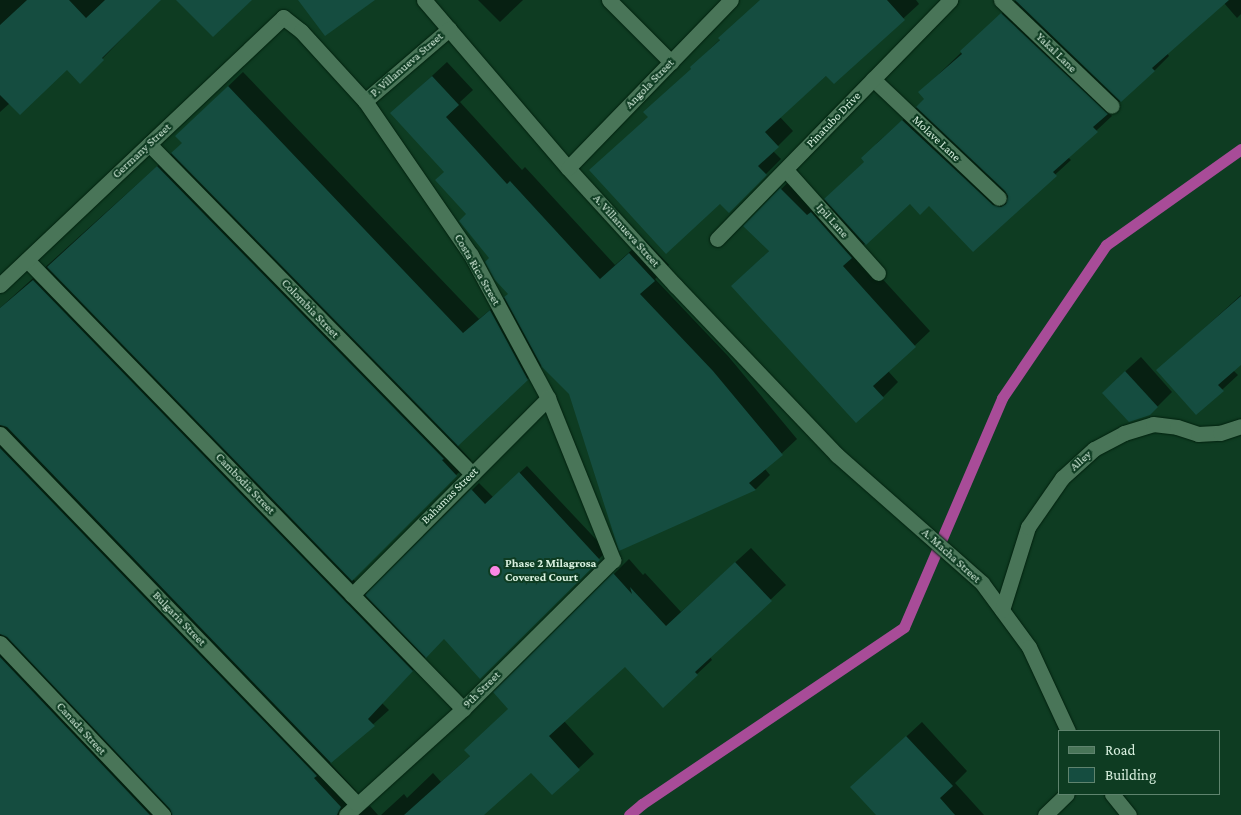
<!DOCTYPE html>
<html>
<head>
<meta charset="utf-8">
<style>
	body { margin:0 }
	#map { position:relative; width:1241px; height:815px; overflow:hidden; background:#0e3c22; font-family:"Crimson Pro",serif }
	div>[style] { position:absolute }
	[style*='--x'] { left:calc(var(--x)*1px); top:calc(var(--y)*1px); width:calc(var(--w)*1px); rotate:calc(var(--a)*1deg) }
	.shadow>* { inset:0; background:#0007 }
	.stream>* { height:11px; margin:-5.5px; padding:0 5.5px; transform-origin:5.5px; border-radius:5.5px; background:#a84c98 }
	.building>* { inset:0; background:#154d40 }
	.roads { filter:drop-shadow(0 0 1px #00210e) drop-shadow(0 0 1px #00210e) }
	.minor>* { height:15px; margin:-7.5px; padding:0 7.5px; transform-origin:7.5px; border-radius:7.5px; background:#497558 }
	.dots>* { width:14px; height:14px; translate:-50% -50%; box-sizing:border-box; border:2px solid #0e3c22; border-radius:50% }
	span { translate:-50% -50%; white-space:nowrap; text-align:center; line-height:1.15; -webkit-text-stroke:4px #0e3c22; paint-order:stroke }
	.street-label { font-size:12px; color:#d8f0df }
	.poi-label { font-size:12px; color:#d8f0df; font-weight:700 }
	.left { translate:0 -50%; text-align:left }
	.legend { position:absolute; left:1058px; top:730px; width:162px; height:65px; box-sizing:border-box; background:#0e3c22; border:1px solid #5f846e; margin:0; padding:6px 9px; list-style:none; font-size:15px; color:#d8f0df }
	.legend li { display:flex; align-items:center; gap:10px; height:25px }
	.legend b { width:25px; border:1px solid #5f846e }
</style>
</head>
<body>
<div id="map">
	<div class="shadow">
		<div style="clip-path:polygon(0 0,159px 0,80px 82px,67px 69px,10px 103px,0 112px)"></div>
		<div style="clip-path:polygon(478px 0,523px 0,500px 22px)"></div>
		<div style="clip-path:polygon(761px 0,916px 0,919px 4px,834px 82px,827px 75px,780px 117px,793px 131px,773px 151px,781px 159px,744px 196px,721px 203px,649px 116px,707px 52px)"></div>
		<div style="clip-path:polygon(1016px 0,1241px 0,1241px 14px,1237px 18px,1224px 3px,1167px 53px,1169px 56px,1155px 70px,1108px 112px,1112px 116px,1068px 157px,1071px 160px,973px 250px,930px 204px,910px 202px,857px 251px,930px 331px,888px 371px,898px 382px,883px 397px,732px 286px,770px 250px,745px 226px,796px 174px,823px 201px,866px 161px,877px 143px,926px 99px,920px 92px)"></div>
		<div style="clip-path:polygon(447px 62px,473px 90px,460px 102px,522px 170px,525px 167px,615px 265px,644px 239px,669px 265px,655px 279px,728px 356px,797px 439px,765px 469px,770px 475px,756px 489px,620px 549px,571px 394px,543px 364px,457px 445px,471px 460px,353px 579px,368px 594px,479px 483px,493px 497px,527px 466px,607px 551px,480px 677px,444px 637px,382px 703px,389px 710px,330px 763px,356px 791px,351px 801px,358px 809px,364px 810px,370px 806px,378px 815px,0 815px,0 308px,184px 142px,192px 121px,243px 72px,479px 319px,509px 294px,445px 172px,392px 113px)"></div>
		<div style="clip-path:polygon(1241px 295px,1241px 363px,1233px 370px,1238px 375px,1197px 413px,1158px 370px)"></div>
		<div style="clip-path:polygon(1141px 357px,1172px 392px,1157px 407px,1118px 378px)"></div>
		<div style="clip-path:polygon(751px 548px,786px 585px,710px 657px,712px 660px,697px 674px,625px 665px,564px 721px,594px 754px,552px 793px,531px 771px,482px 815px,381px 815px,404px 794px,407px 798px,433px 773px,441px 782px,471px 755px,510px 708px,495px 692px,629px 559px,643px 575px,645px 573px,681px 612px)"></div>
		<div style="clip-path:polygon(922px 722px,967px 771px,955px 783px,984px 815px,878px 815px,852px 787px)"></div>
	</div>
	<div class="stream">
		<div style="--x:629;--y:815;--w:17;--a:-40"></div>
		<div style="--x:642;--y:804;--w:316;--a:-34"></div>
		<div style="--x:904;--y:627;--w:249;--a:-66.8"></div>
		<div style="--x:1002;--y:398;--w:185;--a:-55.8"></div>
		<div style="--x:1106;--y:245;--w:166;--a:-35.4"></div>
	</div>
	<div class="building">
		<div style="clip-path:polygon(27px 0,69px 0,86px 18px,105px 0,161px 0,102px 58px,104px 60px,80px 84px,67px 70px,20px 115px,0 95px,0 25px)"></div>
		<div style="clip-path:polygon(176px 0,252px 0,213px 37px)"></div>
		<div style="clip-path:polygon(298px 0,375px 0,325px 36px)"></div>
		<div style="clip-path:polygon(760px 0,887px 0,905px 20px,834px 84px,826px 76px,765px 132px,779px 147px,758px 166px,767px 175px,729px 213px,720px 204px,666px 254px,589px 170px,648px 117px,643px 112px,691px 69px,690px 67px,720px 40px,718px 38px)"></div>
		<div style="clip-path:polygon(1015px 0,1229px 0,1152px 68px,1155px 71px,1121px 102px)"></div>
		<div style="clip-path:polygon(1001px 13px,1108px 114px,1093px 127px,1098px 132px,1053px 172px,1057px 176px,973px 252px,929px 206px,920px 215px,910px 204px,866px 245px,824px 199px,864px 162px,861px 158px,902px 120px,993px 205px,1001px 207px,1006px 204px,1008px 196px,1005px 191px,916px 107px,924px 99px,918px 92px,962px 54px,960px 51px)"></div>
		<div style="clip-path:polygon(432px 76px,459px 105px,446px 117px,507px 184px,510px 181px,600px 279px,629px 253px,655px 281px,640px 294px,713px 371px,783px 455px,749px 483px,756px 490px,619px 551px,569px 394px,542px 367px,504px 297px,508px 294px,495px 280px,485px 262px,489px 258px,459px 221px,466px 214px,435px 180px,444px 172px,390px 113px)"></div>
		<div style="clip-path:polygon(228px 86px,463px 333px,490px 310px,528px 380px,458px 446px,171px 153px,182px 143px,175px 136px)"></div>
		<div style="clip-path:polygon(157px 166px,444px 459px,442px 460px,457px 476px,352px 581px,47px 267px)"></div>
		<div style="clip-path:polygon(780px 188px,807px 215px,811px 212px,852px 258px,843px 266px,916px 347px,873px 386px,884px 398px,856px 423px,731px 286px,769px 251px,743px 226px)"></div>
		<div style="clip-path:polygon(33px 280px,413px 671px,368px 719px,375px 726px,331px 763px,7px 427px,0 425px,0 308px)"></div>
		<div style="clip-path:polygon(1241px 296px,1241px 365px,1218px 385px,1224px 391px,1196px 415px,1156px 370px)"></div>
		<div style="clip-path:polygon(1125px 371px,1158px 407px,1150px 415px,1129px 422px,1102px 393px)"></div>
		<div style="clip-path:polygon(0 448px,317px 776px,314px 778px,341px 807px,337px 815px,172px 815px,170px 809px,7px 637px,0 634px)"></div>
		<div style="clip-path:polygon(519px 472px,600px 560px,480px 679px,444px 639px,426px 658px,365px 595px,471px 489px,485px 504px)"></div>
		<div style="clip-path:polygon(735px 562px,772px 601px,695px 672px,698px 675px,663px 708px,625px 667px,549px 736px,580px 770px,552px 795px,531px 773px,484px 815px,404px 815px,470px 756px,464px 750px,508px 709px,493px 692px,613px 573px,632px 594px,630px 587px,666px 626px)"></div>
		<div style="clip-path:polygon(0 657px,150px 815px,0 815px)"></div>
		<div style="clip-path:polygon(906px 736px,953px 786px,940px 798px,955px 815px,876px 815px,850px 787px)"></div>
	</div>
	<div class="roads">
		<div class="minor">
			<div style="--x:424;--y:0;--w:221;--a:49.4"></div>
			<div style="--x:568;--y:168;--w:159;--a:47.6"></div>
			<div style="--x:675;--y:285;--w:235;--a:46.4"></div>
			<div style="--x:837;--y:455;--w:193;--a:41.4"></div>
			<div style="--x:982;--y:583;--w:79;--a:53.7"></div>
			<div style="--x:1029;--y:647;--w:93;--a:65.1"></div>
			<div style="--x:609;--y:0;--w:88;--a:45"></div>
			<div style="--x:1001;--y:0;--w:153;--a:43.7"></div>
			<div style="--x:873;--y:79;--w:173;--a:43.4"></div>
			<div style="--x:365;--y:101;--w:111;--a:-40.6"></div>
			<div style="--x:149;--y:144;--w:462;--a:45.6"></div>
			<div style="--x:568;--y:168;--w:234;--a:-45.9"></div>
			<div style="--x:786;--y:170;--w:138;--a:48.2"></div>
			<div style="--x:717;--y:239;--w:334;--a:-45.7"></div>
			<div style="--x:27;--y:260;--w:626;--a:45.84"></div>
			<div style="--x:0;--y:285;--w:390;--a:-43.4"></div>
			<div style="--x:283;--y:17;--w:23;--a:38"></div>
			<div style="--x:301;--y:31;--w:95;--a:47.6"></div>
			<div style="--x:365;--y:101;--w:187;--a:55.5"></div>
			<div style="--x:471;--y:255;--w:162;--a:61.7"></div>
			<div style="--x:548;--y:398;--w:175;--a:68.1"></div>
			<div style="--x:613;--y:560;--w:211;--a:135.2"></div>
			<div style="--x:463;--y:709;--w:158;--a:137.8"></div>
			<div style="--x:0;--y:434;--w:514;--a:46.02"></div>
			<div style="--x:352;--y:595;--w:278;--a:-45.1"></div>
			<div style="--x:1002;--y:610;--w:87;--a:-72.6"></div>
			<div style="--x:1028;--y:527;--w:60;--a:-55.2"></div>
			<div style="--x:1062;--y:478;--w:43;--a:-42.2"></div>
			<div style="--x:1094;--y:449;--w:34;--a:-28"></div>
			<div style="--x:1124;--y:433;--w:30;--a:-17"></div>
			<div style="--x:1153;--y:424;--w:24;--a:7"></div>
			<div style="--x:1177;--y:427;--w:22;--a:18"></div>
			<div style="--x:1198;--y:434;--w:22;--a:-3"></div>
			<div style="--x:1220;--y:433;--w:22;--a:-18"></div>
			<div style="--x:0;--y:643;--w:237;--a:46.5"></div>
			<div style="--x:1112;--y:794;--w:27;--a:51"></div>
			<div style="--x:1045;--y:815;--w:30;--a:-44"></div>
		</div>
	</div>
	<div class="dots">
		<div style="left:495px;top:571px;background:#fb87e5"></div>
	</div>
	<div class="street-label">
		<span style="left:1056px;top:53px;rotate:44deg">Yakal Lane</span>
		<span style="left:407px;top:65px;rotate:-41deg">P. Villanueva Street</span>
		<span style="left:650px;top:84px;rotate:-46deg">Angola Street</span>
		<span style="left:834px;top:120px;rotate:-46deg">Pinatubo Drive</span>
		<span style="left:936px;top:139px;rotate:43deg">Molave Lane</span>
		<span style="left:142px;top:151px;rotate:-43deg">Germany Street</span>
		<span style="left:832px;top:221px;rotate:48deg">Ipil Lane</span>
		<span style="left:626px;top:231px;rotate:48deg">A. Villanueva Street</span>
		<span style="left:477px;top:270px;rotate:60deg">Costa Rica Street</span>
		<span style="left:310px;top:309px;rotate:46deg">Colombia Street</span>
		<span style="left:1081px;top:461px;rotate:-42deg">Alley</span>
		<span style="left:245px;top:484px;rotate:46deg">Cambodia Street</span>
		<span style="left:450px;top:496px;rotate:-45deg">Bahamas Street</span>
		<span style="left:951px;top:556px;rotate:42deg">A. Macha Street</span>
		<span style="left:179px;top:619px;rotate:46deg">Bulgaria Street</span>
		<span style="left:482px;top:690px;rotate:-45deg">9th Street</span>
		<span style="left:81px;top:729px;rotate:47deg">Canada Street</span>
	</div>
	<div class="poi-label">
		<span class="left" style="left:505px;top:571px">Phase 2 Milagrosa<br>Covered Court</span>
	</div>
	<ul class="legend">
	<li><b style="height:6px;background:#497558"></b>Road</li>
	<li><b style="height:14px;background:#154d40"></b>Building</li>
	</ul>
</div>
</body>
</html>
